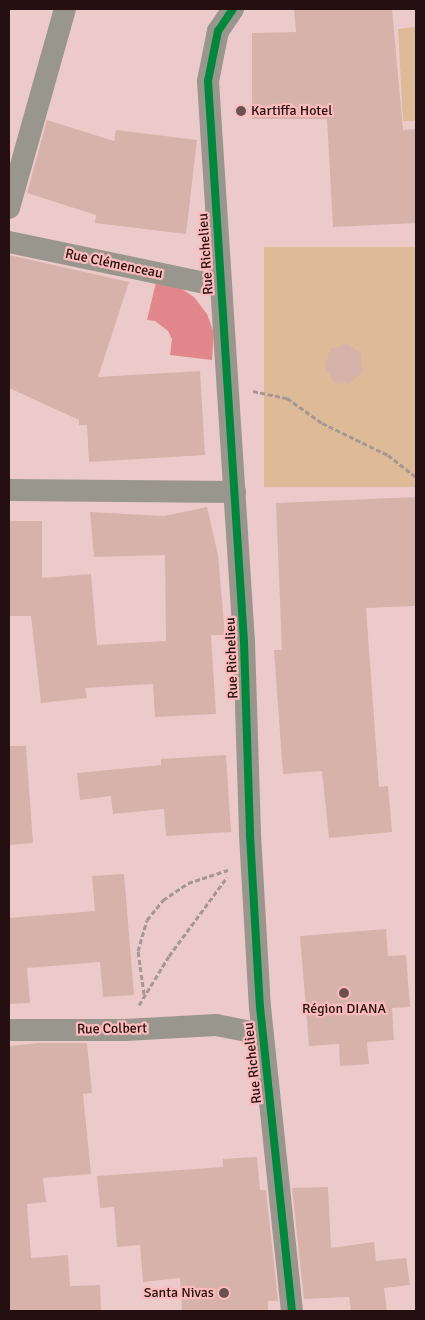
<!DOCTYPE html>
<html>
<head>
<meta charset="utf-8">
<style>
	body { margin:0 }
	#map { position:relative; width:425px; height:1320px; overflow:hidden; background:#edcaca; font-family:Signika,sans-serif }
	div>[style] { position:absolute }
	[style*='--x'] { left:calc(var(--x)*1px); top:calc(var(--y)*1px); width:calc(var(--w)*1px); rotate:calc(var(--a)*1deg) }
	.green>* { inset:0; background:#deba99; transform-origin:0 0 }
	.water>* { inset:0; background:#e1878c }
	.building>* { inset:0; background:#d7b2ab }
	.path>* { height:3px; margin-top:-1.5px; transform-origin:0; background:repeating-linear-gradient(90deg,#a69793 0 5px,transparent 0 7.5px) }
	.minor>* { height:22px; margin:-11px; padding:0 11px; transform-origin:11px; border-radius:11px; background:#99968d }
	.cycleway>* { height:8px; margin:-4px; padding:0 4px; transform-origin:4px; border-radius:4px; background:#00873e }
	.dots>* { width:14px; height:14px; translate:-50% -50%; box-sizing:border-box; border:2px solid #fcbbbc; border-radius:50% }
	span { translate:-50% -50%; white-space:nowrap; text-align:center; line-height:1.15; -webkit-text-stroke:4.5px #fcbbbc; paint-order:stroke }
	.poi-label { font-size:14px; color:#250f10 }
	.left { translate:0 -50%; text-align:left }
	.right { translate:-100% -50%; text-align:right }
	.street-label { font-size:14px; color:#250f10 }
	.frame { position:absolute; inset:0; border:10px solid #250f10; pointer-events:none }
</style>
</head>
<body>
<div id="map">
	<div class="green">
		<div style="clip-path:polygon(416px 27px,416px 121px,403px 121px,398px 29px)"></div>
		<div style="left:416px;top:247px;width:240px;height:152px;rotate:90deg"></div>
	</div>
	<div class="water">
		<div style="clip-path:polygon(156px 282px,177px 286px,194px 297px,207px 314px,214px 333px,212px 360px,170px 355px,172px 339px,168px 331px,155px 321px,147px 320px)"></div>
	</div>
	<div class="building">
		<div style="clip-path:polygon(294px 9px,392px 9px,403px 130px,416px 129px,416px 223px,333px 227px,327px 119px,252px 119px,252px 33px,296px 32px)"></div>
		<div style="clip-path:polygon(47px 120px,114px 141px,116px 130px,197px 140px,186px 234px,95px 223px,96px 215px,27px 193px)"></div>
		<div style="clip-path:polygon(9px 255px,129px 282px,98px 377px,200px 371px,205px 455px,89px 462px,87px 425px,79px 425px,79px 420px,9px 388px)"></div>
		<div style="clip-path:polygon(347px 344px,360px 352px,363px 371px,349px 384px,334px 382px,325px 367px,330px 349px)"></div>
		<div style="clip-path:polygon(416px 497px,416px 606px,366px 608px,379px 787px,388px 786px,392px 832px,329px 838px,322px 771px,283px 774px,274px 650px,282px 650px,276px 503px)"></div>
		<div style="clip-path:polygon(207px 507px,218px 555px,225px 635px,211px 635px,216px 714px,155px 717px,153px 684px,85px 688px,87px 698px,41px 703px,31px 616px,9px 616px,9px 521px,42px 521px,42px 578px,91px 574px,97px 645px,166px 641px,165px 555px,94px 557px,90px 512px,164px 516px)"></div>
		<div style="clip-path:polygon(9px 746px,26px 746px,33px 843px,9px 845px)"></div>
		<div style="clip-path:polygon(226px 755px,231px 832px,166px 836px,164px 809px,113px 814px,111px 796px,80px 800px,77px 773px,161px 765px,161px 759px)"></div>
		<div style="clip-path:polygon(124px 874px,134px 995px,103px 997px,100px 962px,27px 968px,30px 1003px,9px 1004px,9px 918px,95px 911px,92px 876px)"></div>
		<div style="clip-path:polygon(386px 929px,388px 956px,406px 955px,410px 1007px,392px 1008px,394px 1040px,367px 1042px,369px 1064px,340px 1066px,339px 1044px,309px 1046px,300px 936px)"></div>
		<div style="clip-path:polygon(39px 1043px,87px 1043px,92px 1093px,83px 1094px,91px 1174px,43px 1178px,46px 1202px,27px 1204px,31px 1258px,68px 1255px,70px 1286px,100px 1285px,101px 1311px,9px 1311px,9px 1046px)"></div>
		<div style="clip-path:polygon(257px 1157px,260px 1190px,266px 1190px,278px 1301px,268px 1301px,268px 1311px,182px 1311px,180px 1278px,143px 1282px,140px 1245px,117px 1247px,114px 1207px,100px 1208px,97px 1176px,223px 1167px,223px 1159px)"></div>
		<div style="clip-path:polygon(328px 1187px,331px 1248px,374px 1242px,376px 1261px,406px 1258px,410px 1285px,384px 1288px,387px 1311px,351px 1311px,349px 1297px,304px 1299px,292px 1188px)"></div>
	</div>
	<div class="path">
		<div style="--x:253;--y:391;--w:35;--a:12"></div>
		<div style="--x:287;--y:398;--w:43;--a:35.5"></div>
		<div style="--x:322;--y:423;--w:73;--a:25.9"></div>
		<div style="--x:388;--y:455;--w:36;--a:38"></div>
		<div style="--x:144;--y:994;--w:43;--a:-97.9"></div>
		<div style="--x:138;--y:951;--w:32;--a:-74"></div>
		<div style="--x:147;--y:920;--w:26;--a:-51"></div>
		<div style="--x:163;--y:900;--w:30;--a:-34"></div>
		<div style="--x:188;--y:883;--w:42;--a:-18"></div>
		<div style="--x:139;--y:1005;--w:57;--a:-58.5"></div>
		<div style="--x:169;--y:956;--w:98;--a:-53.7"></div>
	</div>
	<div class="minor">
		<div style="--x:233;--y:9;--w:27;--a:124"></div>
		<div style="--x:218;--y:31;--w:51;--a:101.3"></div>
		<div style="--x:208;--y:81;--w:562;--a:86.33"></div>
		<div style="--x:244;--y:642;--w:193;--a:88.2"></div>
		<div style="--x:250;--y:835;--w:172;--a:86.7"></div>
		<div style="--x:260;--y:1007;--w:306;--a:84"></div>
		<div style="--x:9;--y:208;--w:207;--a:-74.3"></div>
		<div style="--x:9;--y:242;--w:216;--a:11.8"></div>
		<div style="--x:9;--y:490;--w:226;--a:0.5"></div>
		<div style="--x:9;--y:1030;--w:116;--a:0"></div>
		<div style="--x:125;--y:1030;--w:91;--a:-3.1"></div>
		<div style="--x:216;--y:1025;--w:47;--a:11.1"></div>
	</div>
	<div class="cycleway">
		<div style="--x:233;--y:9;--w:27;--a:124"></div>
		<div style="--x:218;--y:31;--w:51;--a:101.3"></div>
		<div style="--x:208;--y:81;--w:562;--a:86.33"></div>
		<div style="--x:244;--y:642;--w:193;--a:88.2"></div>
		<div style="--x:250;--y:835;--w:172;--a:86.7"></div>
		<div style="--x:260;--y:1007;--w:306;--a:84"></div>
	</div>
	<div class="dots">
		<div style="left:241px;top:111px;background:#6b5051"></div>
		<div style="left:344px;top:993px;background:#6b5051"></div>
		<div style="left:224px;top:1293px;background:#6b5051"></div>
	</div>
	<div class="poi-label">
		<span class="left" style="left:251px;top:111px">Kartiffa Hotel</span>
		<span style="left:344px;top:1009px">Région DIANA</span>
		<span class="right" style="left:214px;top:1293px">Santa Nivas</span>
	</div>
	<div class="street-label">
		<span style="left:206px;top:254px;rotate:-94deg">Rue Richelieu</span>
		<span style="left:114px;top:264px;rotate:12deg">Rue Clémenceau</span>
		<span style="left:232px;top:658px;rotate:-92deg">Rue Richelieu</span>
		<span style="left:112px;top:1029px;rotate:-1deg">Rue Colbert</span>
		<span style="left:253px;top:1063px;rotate:-96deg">Rue Richelieu</span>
	</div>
	<div class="frame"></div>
</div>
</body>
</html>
